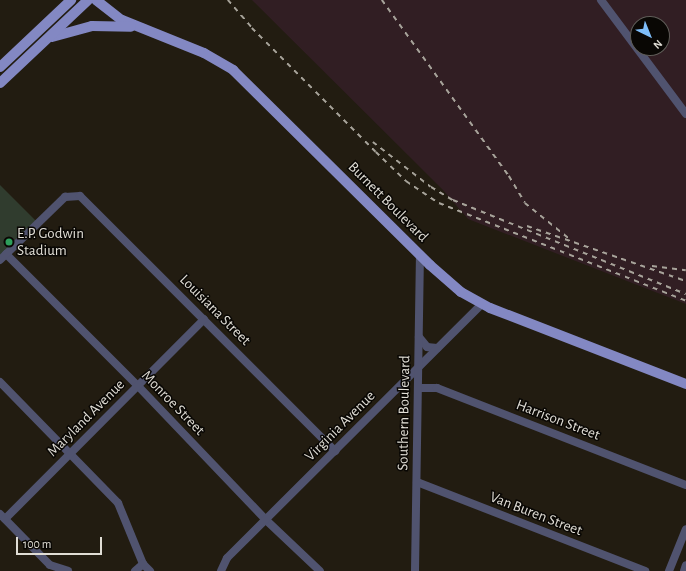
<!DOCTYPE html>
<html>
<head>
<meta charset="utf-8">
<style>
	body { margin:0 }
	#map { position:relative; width:686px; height:571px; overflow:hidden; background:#221c11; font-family:"Alegreya Sans",sans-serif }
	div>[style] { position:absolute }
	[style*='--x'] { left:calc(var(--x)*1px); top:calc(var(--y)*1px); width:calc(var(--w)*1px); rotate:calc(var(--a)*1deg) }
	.industrial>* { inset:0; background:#311e23 }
	.green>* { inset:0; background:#303c2e }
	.minor>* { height:8px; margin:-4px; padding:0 4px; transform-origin:4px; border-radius:4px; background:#50536f }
	.major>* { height:10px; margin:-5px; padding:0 5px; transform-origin:5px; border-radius:5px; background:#8388c3 }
	.rail>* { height:1.5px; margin-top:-0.75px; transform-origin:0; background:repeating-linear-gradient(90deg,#a7a39a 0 5px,transparent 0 10px) }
	.dots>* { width:11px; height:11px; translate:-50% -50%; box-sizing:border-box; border:2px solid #090704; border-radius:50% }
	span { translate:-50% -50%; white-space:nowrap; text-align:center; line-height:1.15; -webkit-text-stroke:3px #090704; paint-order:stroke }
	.street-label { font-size:15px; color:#e0ddd5 }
	.poi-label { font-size:15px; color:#e0ddd5 }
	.left { translate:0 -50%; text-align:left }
	.north { position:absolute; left:630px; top:16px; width:40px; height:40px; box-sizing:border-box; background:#090704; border:1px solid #5f5d58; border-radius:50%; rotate:137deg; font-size:11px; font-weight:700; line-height:16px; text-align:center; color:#e0ddd5 }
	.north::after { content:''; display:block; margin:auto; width:14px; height:18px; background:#7ebdf9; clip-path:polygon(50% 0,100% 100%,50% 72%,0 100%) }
	.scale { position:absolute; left:16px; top:537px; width:86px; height:18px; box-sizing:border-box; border:2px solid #e0ddd5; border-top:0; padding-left:5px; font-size:12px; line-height:14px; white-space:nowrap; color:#e0ddd5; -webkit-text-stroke:3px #090704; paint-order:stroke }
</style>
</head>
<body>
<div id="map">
	<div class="industrial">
		<div style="clip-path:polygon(evenodd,252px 0,686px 0,686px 304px,468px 219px,443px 190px,252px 0,638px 24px,662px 24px,662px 48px,638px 48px,638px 24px)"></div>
	</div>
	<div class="green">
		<div style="clip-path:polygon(0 185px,38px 223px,0 261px)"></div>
	</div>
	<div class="minor">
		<div style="--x:601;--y:0;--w:142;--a:53.3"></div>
		<div style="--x:6;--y:254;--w:187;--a:45"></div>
		<div style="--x:138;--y:386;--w:185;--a:46.3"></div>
		<div style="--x:266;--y:520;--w:74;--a:43.4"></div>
		<div style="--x:0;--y:260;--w:91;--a:-44.1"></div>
		<div style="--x:65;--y:197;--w:15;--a:-4"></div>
		<div style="--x:80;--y:196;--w:361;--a:45"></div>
		<div style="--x:419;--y:337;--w:13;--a:51"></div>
		<div style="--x:427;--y:347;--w:10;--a:6"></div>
		<div style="--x:0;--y:382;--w:169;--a:45.7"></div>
		<div style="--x:118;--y:503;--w:66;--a:67.7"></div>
		<div style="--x:143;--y:564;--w:10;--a:45"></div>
		<div style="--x:418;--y:388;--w:19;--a:0"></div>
		<div style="--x:437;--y:388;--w:267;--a:21.3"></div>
		<div style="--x:417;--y:482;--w:245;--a:21.3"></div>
		<div style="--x:0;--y:514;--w:71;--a:45.6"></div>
		<div style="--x:50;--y:565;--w:19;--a:18"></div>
		<div style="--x:5;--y:519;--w:282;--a:-45.1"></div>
		<div style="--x:135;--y:571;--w:11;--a:-41"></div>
		<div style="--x:221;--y:571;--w:14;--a:-65"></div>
		<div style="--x:227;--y:558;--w:360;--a:-44.9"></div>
		<div style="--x:415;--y:571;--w:316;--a:-89.1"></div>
		<div style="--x:669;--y:571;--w:45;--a:-68"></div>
		<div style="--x:684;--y:571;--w:6;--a:-72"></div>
	</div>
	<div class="major">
		<div style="--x:96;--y:0;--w:33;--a:38"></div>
		<div style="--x:122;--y:20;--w:88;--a:21.9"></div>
		<div style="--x:204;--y:53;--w:34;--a:30"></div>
		<div style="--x:233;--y:70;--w:277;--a:44.7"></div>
		<div style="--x:430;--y:265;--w:41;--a:41.1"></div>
		<div style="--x:461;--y:292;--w:33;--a:29"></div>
		<div style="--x:490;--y:308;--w:210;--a:21.2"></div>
		<div style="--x:52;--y:37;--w:41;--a:-15.4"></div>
		<div style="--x:92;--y:26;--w:39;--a:1"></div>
		<div style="--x:0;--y:67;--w:98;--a:-43.3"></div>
		<div style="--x:0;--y:83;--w:121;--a:-43.3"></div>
	</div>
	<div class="rail">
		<div style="--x:228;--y:0;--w:37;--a:49"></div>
		<div style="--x:252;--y:28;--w:175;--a:45"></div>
		<div style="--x:376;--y:152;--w:42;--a:44"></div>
		<div style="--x:406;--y:181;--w:40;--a:34"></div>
		<div style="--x:439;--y:203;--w:266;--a:21.6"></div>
		<div style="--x:382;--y:0;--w:217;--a:54.2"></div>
		<div style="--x:509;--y:176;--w:31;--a:59"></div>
		<div style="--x:525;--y:203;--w:59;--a:38.8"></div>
		<div style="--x:373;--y:142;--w:73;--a:37.8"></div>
		<div style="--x:431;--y:187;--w:26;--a:31"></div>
		<div style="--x:453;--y:200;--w:251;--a:22"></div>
		<div style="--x:527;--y:226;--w:168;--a:19.1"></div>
		<div style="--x:652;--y:266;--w:34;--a:7"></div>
	</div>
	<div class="dots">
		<div style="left:9px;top:242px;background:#2e9e5b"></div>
	</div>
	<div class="street-label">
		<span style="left:388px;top:202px;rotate:45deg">Burnett Boulevard</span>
		<span style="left:215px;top:310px;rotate:45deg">Louisiana Street</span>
		<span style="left:173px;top:403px;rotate:46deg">Monroe Street</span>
		<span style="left:404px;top:413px;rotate:-89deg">Southern Boulevard</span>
		<span style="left:86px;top:418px;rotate:-45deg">Maryland Avenue</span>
		<span style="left:558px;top:420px;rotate:21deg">Harrison Street</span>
		<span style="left:340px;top:426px;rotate:-45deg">Virginia Avenue</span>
		<span style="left:536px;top:514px;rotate:21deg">Van Buren Street</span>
	</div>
	<div class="poi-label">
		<span class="left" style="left:17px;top:242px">E.P. Godwin<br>Stadium</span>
	</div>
	<div class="north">N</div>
	<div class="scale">100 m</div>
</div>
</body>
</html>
